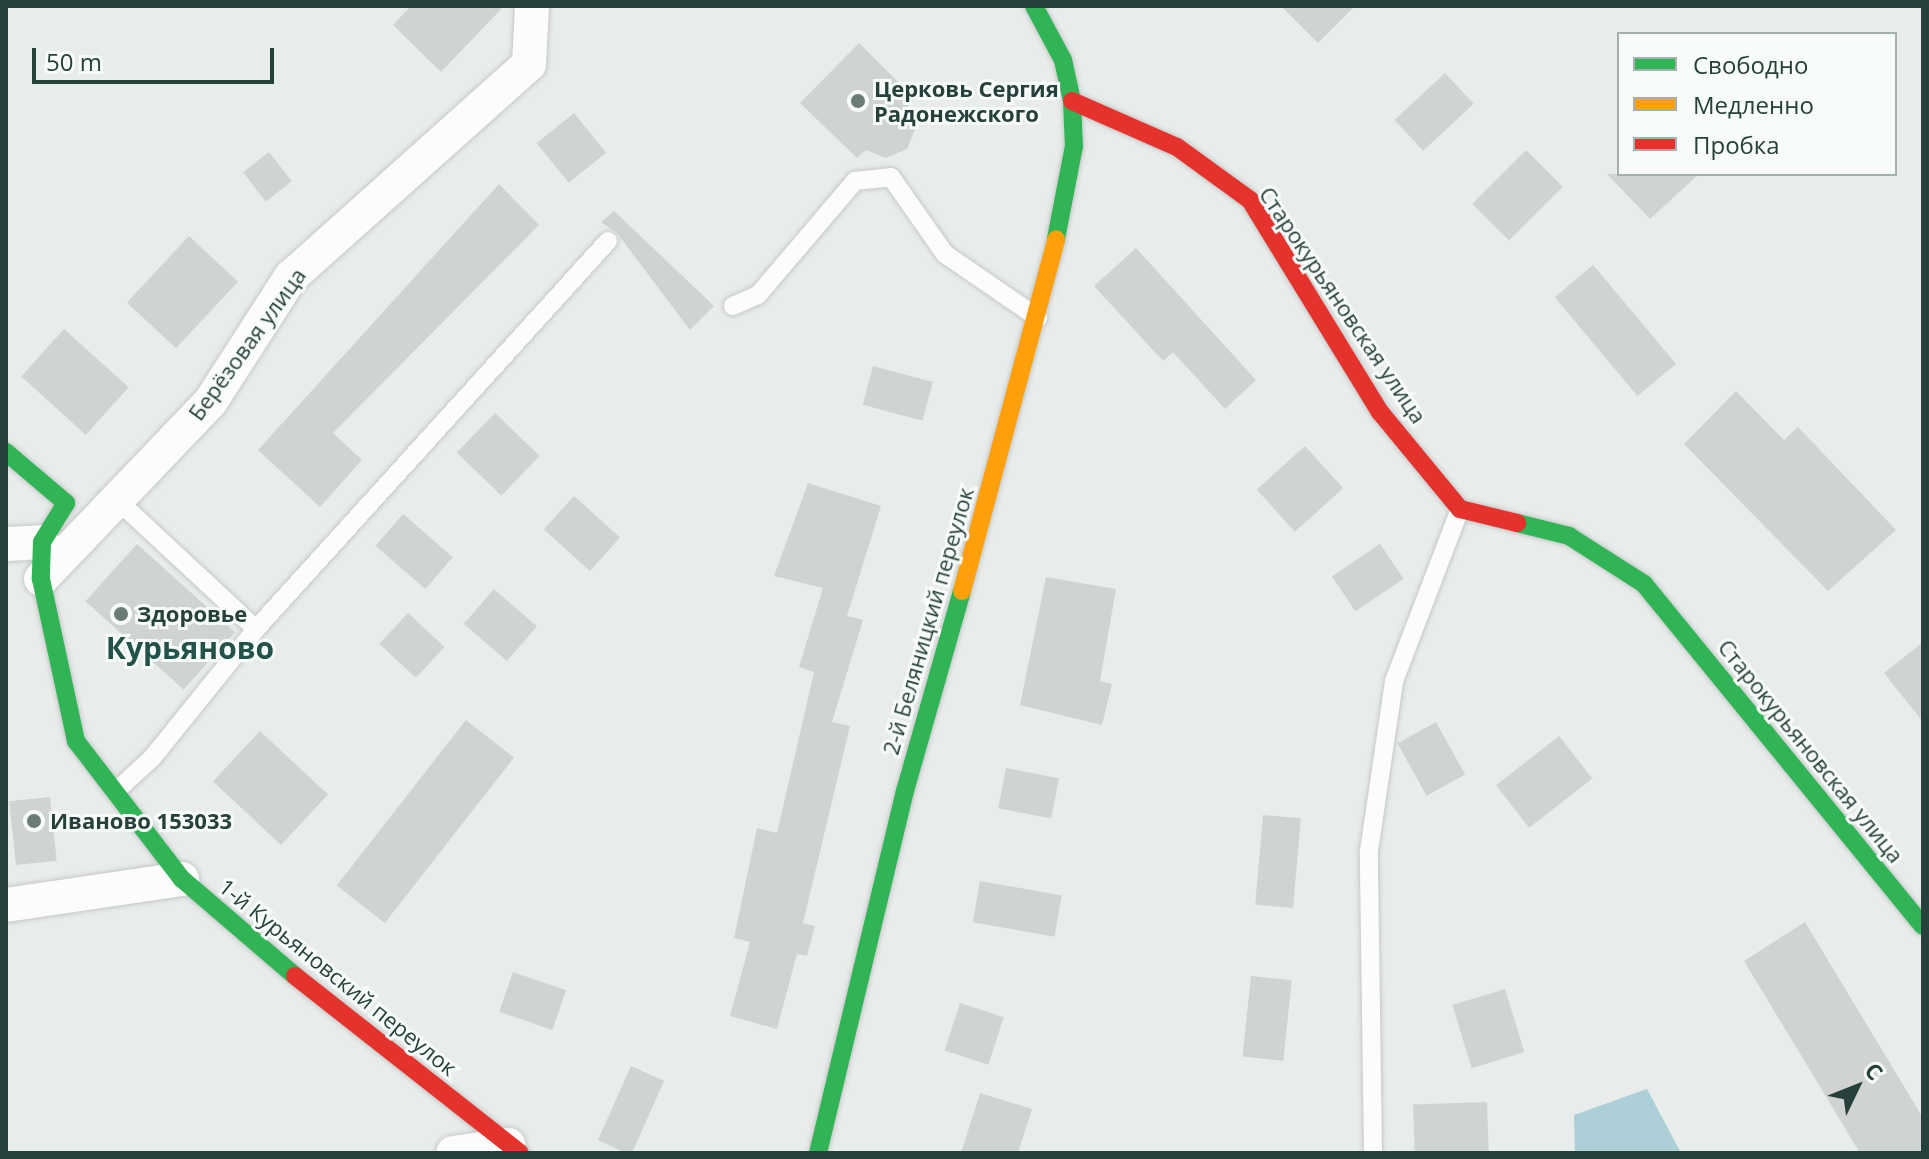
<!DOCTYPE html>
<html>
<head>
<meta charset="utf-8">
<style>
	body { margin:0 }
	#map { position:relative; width:1929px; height:1159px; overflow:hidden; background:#e8ecea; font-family:"Open Sans",sans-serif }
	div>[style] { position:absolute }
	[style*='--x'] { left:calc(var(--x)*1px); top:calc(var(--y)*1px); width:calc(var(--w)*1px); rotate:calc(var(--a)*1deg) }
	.water>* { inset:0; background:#accfd8 }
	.building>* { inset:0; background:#cfd4d2; transform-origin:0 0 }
	.roads { filter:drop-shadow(0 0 2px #c5c9c8) drop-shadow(0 0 2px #c5c9c8) }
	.lane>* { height:18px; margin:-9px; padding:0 9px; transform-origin:9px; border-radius:9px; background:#fcfcfc }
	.street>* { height:34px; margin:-17px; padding:0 17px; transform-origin:17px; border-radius:17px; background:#fcfcfc }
	.fast>* { height:18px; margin:-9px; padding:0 9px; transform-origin:9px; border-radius:9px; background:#30b455 }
	.slow>* { height:18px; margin:-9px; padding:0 9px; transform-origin:9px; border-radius:9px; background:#ff9f0a }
	.jam>* { height:18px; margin:-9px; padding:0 9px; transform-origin:9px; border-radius:9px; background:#e5322d }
	.dots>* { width:22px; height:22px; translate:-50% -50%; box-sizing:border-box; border:4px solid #f7fbf9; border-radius:50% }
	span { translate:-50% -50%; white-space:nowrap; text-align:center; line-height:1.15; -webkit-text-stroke:6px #f7fbf9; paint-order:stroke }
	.poi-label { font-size:22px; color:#26403b; font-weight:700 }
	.left { translate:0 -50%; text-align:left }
	.street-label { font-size:22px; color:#26403b }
	.district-label { font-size:30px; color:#22524a; font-weight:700 }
	.frame { position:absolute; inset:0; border:8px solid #26403b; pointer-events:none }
	.legend { position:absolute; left:1617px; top:32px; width:280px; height:144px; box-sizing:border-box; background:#f7fbf9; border:2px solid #a3b0ad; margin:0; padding:10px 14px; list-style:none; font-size:24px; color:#26403b }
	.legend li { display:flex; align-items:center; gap:16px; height:40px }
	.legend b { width:40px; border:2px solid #a3b0ad }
	.north { position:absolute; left:1817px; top:1047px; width:80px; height:80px; -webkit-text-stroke:6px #f7fbf9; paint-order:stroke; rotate:47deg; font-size:22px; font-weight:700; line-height:32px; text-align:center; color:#26403b }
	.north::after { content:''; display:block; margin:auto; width:28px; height:36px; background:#26403b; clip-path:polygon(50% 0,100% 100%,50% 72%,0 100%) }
	.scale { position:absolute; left:32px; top:48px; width:242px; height:36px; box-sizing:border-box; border:4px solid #26403b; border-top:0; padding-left:10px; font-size:24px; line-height:28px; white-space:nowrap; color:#26403b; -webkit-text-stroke:6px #f7fbf9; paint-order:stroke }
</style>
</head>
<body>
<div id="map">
	<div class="water">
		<div style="clip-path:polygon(1647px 1089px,1681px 1153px,1575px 1153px,1574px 1115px)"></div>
	</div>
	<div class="building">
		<div style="clip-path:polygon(411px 6px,504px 6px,441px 72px,393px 25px)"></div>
		<div style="clip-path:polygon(1281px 6px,1355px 6px,1318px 43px)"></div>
		<div style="clip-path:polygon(859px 43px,915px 99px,906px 108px,915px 129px,907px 149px,886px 158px,866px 150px,857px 158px,800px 103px)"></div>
		<div style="left:1445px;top:73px;width:42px;height:69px;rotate:47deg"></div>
		<div style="left:574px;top:113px;width:51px;height:48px;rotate:51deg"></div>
		<div style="left:1526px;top:150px;width:52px;height:76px;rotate:45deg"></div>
		<div style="left:269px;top:152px;width:37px;height:33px;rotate:52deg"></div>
		<div style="clip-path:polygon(1607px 174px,1699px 174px,1650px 219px)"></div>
		<div style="clip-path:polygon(499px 184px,539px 225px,333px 433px,362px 460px,320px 507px,258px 450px)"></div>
		<div style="clip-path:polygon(614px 211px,714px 306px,690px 330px,617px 233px,601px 222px)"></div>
		<div style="left:189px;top:236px;width:67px;height:91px;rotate:43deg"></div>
		<div style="clip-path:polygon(1136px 248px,1256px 380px,1225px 409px,1173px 352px,1163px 361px,1094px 286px)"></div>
		<div style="left:1593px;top:265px;width:129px;height:50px;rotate:50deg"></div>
		<div style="left:64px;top:329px;width:87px;height:64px;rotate:42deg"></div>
		<div style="left:873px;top:366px;width:62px;height:40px;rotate:15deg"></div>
		<div style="clip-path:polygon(1736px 391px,1784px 440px,1798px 427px,1896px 530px,1828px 591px,1684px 444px)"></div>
		<div style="left:495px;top:413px;width:62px;height:55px;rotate:44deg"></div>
		<div style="left:1305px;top:446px;width:57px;height:65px;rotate:48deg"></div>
		<div style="clip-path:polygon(808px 483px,881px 506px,847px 616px,863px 620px,832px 722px,850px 726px,803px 923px,815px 926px,807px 956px,797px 954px,777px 1029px,730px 1016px,750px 942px,734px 938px,757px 828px,777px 833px,814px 672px,799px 667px,823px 588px,774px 576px)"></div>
		<div style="left:574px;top:496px;width:62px;height:45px;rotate:42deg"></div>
		<div style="left:403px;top:514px;width:66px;height:42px;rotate:41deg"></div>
		<div style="left:137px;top:544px;width:132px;height:77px;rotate:42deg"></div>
		<div style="left:1380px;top:544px;width:42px;height:58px;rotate:56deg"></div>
		<div style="clip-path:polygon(1046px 577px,1116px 589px,1100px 681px,1112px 684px,1102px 725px,1020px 705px)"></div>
		<div style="left:494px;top:589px;width:57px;height:46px;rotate:41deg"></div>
		<div style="left:408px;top:613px;width:50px;height:42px;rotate:43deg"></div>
		<div style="clip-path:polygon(1923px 642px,1923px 722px,1884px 673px)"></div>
		<div style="left:466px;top:720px;width:61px;height:210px;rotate:38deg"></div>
		<div style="left:1436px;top:722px;width:60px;height:44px;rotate:61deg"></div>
		<div style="left:260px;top:731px;width:93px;height:69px;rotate:43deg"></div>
		<div style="left:1559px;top:736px;width:54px;height:80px;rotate:52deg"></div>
		<div style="left:1006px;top:768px;width:54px;height:41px;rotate:11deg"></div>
		<div style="left:50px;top:797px;width:64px;height:41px;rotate:84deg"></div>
		<div style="left:1263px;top:815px;width:38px;height:90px;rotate:5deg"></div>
		<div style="left:980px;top:881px;width:83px;height:42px;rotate:10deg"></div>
		<div style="clip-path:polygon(1805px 922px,1923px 1118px,1923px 1153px,1860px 1153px,1744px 961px)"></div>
		<div style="left:513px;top:972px;width:56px;height:42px;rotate:19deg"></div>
		<div style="left:1251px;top:976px;width:41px;height:81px;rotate:6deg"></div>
		<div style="left:1505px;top:989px;width:66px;height:55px;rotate:73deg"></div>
		<div style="left:960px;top:1003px;width:46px;height:50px;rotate:18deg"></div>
		<div style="clip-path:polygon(631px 1066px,664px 1081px,632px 1153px,625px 1153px,598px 1140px)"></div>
		<div style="clip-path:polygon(980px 1093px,1032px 1109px,1018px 1153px,961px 1153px)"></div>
		<div style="left:1487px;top:1102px;width:51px;height:74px;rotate:88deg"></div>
	</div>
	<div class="roads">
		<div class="lane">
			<div style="--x:733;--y:306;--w:27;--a:-24"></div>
			<div style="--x:758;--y:295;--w:150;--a:-49.6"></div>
			<div style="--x:855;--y:181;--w:36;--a:-6"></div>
			<div style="--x:891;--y:177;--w:94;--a:55"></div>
			<div style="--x:945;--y:254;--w:113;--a:34.5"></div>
			<div style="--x:256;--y:629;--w:524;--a:-47.79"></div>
			<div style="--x:115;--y:792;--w:50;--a:-42.6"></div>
			<div style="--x:152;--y:758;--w:166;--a:-51.1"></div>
			<div style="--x:256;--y:629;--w:190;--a:-137.1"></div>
			<div style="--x:1373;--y:1153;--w:302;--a:-90.8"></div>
			<div style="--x:1369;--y:851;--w:172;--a:-81.6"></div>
			<div style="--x:1394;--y:681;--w:184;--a:-69"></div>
		</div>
		<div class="street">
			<div style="--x:6;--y:544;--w:36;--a:-3"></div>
			<div style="--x:41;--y:579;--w:246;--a:-46.3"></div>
			<div style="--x:211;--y:401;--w:148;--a:-57.2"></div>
			<div style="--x:291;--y:277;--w:319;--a:-41.8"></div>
			<div style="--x:529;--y:64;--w:58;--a:-87"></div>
			<div style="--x:6;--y:905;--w:178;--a:-8.4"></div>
			<div style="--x:453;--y:1153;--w:56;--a:-8.3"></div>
		</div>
		<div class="fast">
			<div style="--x:1034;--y:6;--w:61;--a:61.8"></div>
			<div style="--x:1063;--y:60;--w:42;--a:77.6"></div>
			<div style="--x:1072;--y:101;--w:45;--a:87.5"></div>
			<div style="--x:1074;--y:146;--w:95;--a:101"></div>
			<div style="--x:6;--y:452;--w:79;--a:40.4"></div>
			<div style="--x:66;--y:503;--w:46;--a:121.6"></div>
			<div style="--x:42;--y:542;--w:37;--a:92"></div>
			<div style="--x:41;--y:579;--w:166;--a:77.8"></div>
			<div style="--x:76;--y:741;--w:174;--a:52.5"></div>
			<div style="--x:182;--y:879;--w:149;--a:40.6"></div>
			<div style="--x:1517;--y:523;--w:54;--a:14"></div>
			<div style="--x:1569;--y:536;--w:89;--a:32.6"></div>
			<div style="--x:1644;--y:584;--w:441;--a:50.8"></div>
			<div style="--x:818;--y:1153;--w:372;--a:-76.5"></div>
			<div style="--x:905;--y:791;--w:208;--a:-74.1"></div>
		</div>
		<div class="slow">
			<div style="--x:962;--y:591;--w:364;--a:-75"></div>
		</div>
		<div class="jam">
			<div style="--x:1072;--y:101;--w:115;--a:23.7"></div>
			<div style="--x:1177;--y:147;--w:90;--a:36"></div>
			<div style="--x:1250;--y:200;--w:249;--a:58.5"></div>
			<div style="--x:1380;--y:412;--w:126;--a:50.5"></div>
			<div style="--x:1460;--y:509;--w:59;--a:13.8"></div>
			<div style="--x:295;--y:976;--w:286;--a:38.2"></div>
		</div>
	</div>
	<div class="dots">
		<div style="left:858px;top:101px;background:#6a7c78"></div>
		<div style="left:121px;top:614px;background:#6a7c78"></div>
		<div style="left:34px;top:821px;background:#6a7c78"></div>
	</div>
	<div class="poi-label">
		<span class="left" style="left:874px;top:101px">Церковь Сергия<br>Радонежского</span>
		<span class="left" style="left:137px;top:614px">Здоровье</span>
		<span class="left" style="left:50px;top:821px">Иваново 153033</span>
	</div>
	<div class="street-label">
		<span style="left:1343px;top:305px;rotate:56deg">Старокурьяновская улица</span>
		<span style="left:247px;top:344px;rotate:-54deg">Берёзовая улица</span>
		<span style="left:928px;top:621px;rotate:-74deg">2-й Беляницкий переулок</span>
		<span style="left:1811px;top:751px;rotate:51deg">Старокурьяновская улица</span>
		<span style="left:338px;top:977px;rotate:39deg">1-й Курьяновский переулок</span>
	</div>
	<div class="district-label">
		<span style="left:190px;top:648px">Курьяново</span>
	</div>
	<div class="frame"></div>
	<ul class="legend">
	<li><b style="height:10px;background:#30b455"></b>Свободно</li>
	<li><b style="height:10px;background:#ff9f0a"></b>Медленно</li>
	<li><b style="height:10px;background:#e5322d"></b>Пробка</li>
	</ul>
	<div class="north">С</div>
	<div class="scale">50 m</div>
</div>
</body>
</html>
